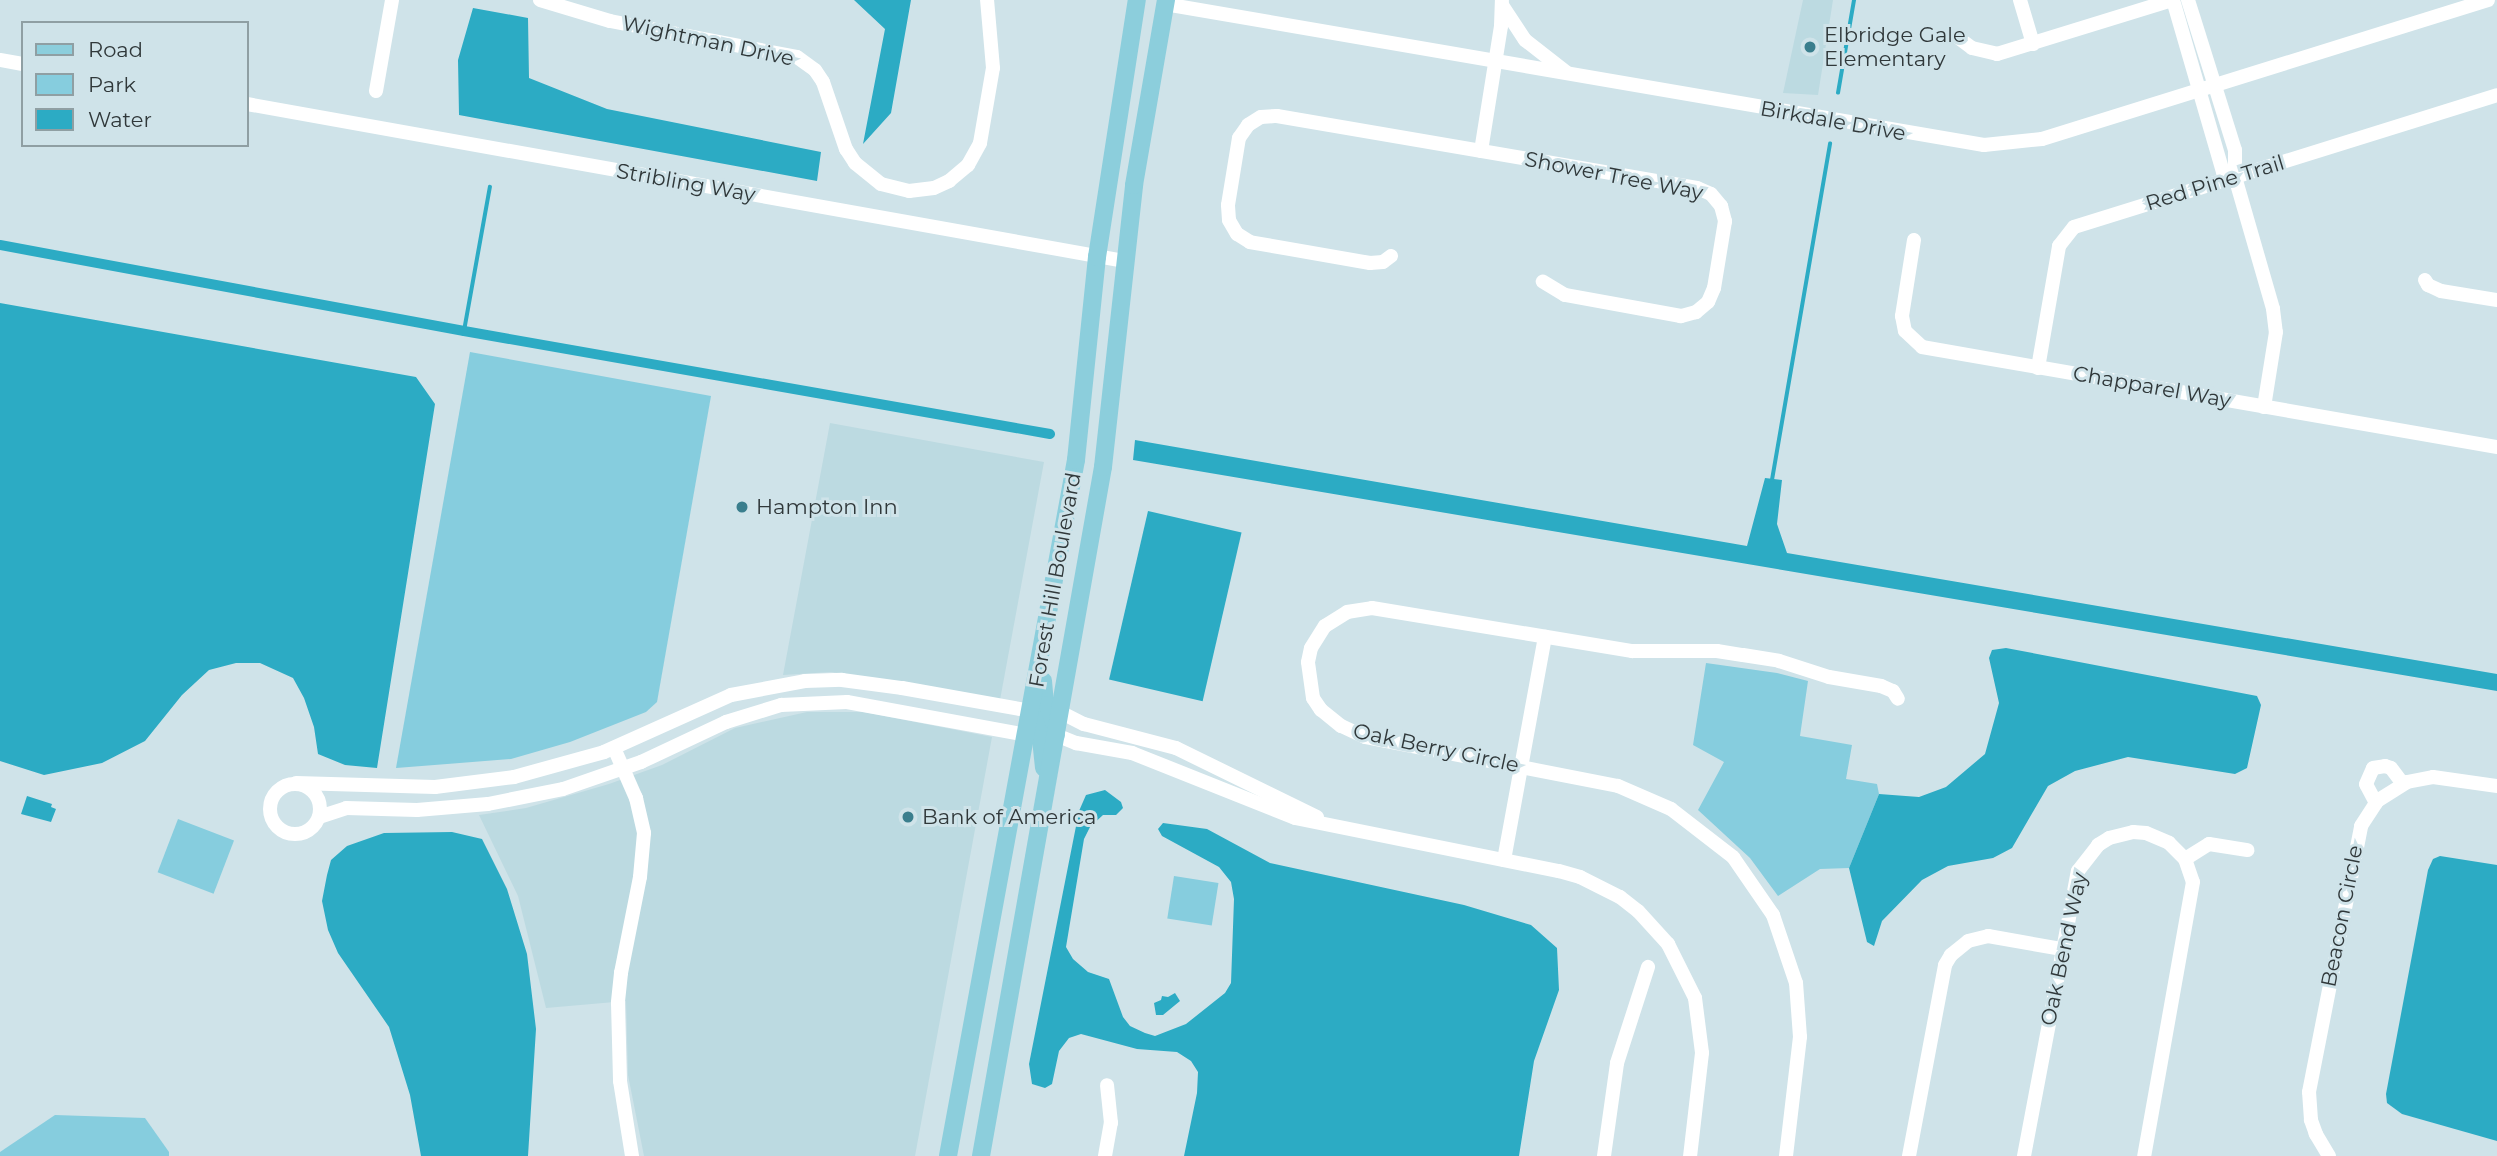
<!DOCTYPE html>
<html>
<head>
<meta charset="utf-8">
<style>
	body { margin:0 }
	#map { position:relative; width:2497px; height:1156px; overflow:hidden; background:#cfe3e9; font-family:Montserrat,sans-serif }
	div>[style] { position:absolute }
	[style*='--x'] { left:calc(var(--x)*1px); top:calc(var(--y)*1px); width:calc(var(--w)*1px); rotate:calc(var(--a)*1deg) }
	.built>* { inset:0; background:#bcdae1 }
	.green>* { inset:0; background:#86cdde; transform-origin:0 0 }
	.water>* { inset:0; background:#2cabc4; transform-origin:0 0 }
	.stream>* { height:3.5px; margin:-1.75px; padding:0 1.75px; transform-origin:1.75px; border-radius:1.75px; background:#2cabc4 }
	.canal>* { height:10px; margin:-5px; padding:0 5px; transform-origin:5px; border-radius:5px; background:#2cabc4 }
	.minor>* { height:14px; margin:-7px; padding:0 7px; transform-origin:7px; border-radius:7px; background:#fff }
	.minor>.ring { margin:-7px; padding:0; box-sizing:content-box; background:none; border:14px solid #fff; border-radius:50% }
	.major>* { height:18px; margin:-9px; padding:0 9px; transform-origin:9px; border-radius:9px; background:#8ccedc }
	.dots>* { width:19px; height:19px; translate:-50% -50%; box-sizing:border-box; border:4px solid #cfe3e9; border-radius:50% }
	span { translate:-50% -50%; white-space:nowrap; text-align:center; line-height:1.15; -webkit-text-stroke:6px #cfe3e9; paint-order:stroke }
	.poi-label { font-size:21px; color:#30383a }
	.left { translate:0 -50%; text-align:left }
	.street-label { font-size:21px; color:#30383a }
	.legend { position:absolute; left:21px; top:21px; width:228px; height:126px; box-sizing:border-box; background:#cfe3e9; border:2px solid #8f9fa3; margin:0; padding:9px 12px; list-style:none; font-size:21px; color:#30383a }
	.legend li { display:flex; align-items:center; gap:14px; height:35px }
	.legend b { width:35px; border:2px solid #8f9fa3 }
</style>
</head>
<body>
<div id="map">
	<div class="built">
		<div style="clip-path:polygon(1803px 0,1833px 0,1818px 95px,1783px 93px)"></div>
		<div style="clip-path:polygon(830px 423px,1044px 462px,1000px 700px,831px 672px,783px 675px)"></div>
		<div style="clip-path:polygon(807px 712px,864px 712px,992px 737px,915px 1156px,644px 1156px,628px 1075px,626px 1001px,546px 1008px,518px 896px,479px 815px,526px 808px,609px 784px,662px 765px,735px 728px)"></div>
	</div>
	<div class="green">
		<div style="clip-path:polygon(470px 352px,711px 396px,657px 702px,646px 712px,570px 742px,511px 759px,396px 768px)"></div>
		<div style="clip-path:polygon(1706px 663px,1777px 673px,1808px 681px,1800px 736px,1852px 745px,1846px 779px,1877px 784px,1879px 794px,1849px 868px,1820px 869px,1778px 896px,1750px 858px,1698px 810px,1724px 762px,1693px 745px)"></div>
		<div style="left:178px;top:819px;width:60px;height:57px;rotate:21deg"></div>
		<div style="left:1174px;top:876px;width:45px;height:43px;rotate:9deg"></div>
		<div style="clip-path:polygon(55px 1115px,145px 1118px,169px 1152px,169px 1156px,0 1156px,0 1152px)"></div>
	</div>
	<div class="water">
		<div style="clip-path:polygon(854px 0,911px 0,891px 113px,863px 144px,885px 29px)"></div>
		<div style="clip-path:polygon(473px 8px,528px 18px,529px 78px,607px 109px,821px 152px,817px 181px,459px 115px,458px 60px)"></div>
		<div style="clip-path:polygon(0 303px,416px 377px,435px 404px,377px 768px,345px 765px,318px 754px,314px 727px,304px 698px,293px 678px,260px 663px,236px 663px,209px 670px,182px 695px,145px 741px,102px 763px,44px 775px,0 761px)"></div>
		<div style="clip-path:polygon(1135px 440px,1747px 546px,1765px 478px,1782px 480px,1777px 524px,1787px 553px,2497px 674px,2497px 691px,1133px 460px)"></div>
		<div style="left:1148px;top:511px;width:96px;height:173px;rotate:13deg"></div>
		<div style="clip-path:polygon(2006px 648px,2257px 696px,2261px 705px,2247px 768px,2235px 774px,2128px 757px,2075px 771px,2048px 786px,2012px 848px,1993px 858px,1948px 866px,1922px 880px,1882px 921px,1874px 946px,1867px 942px,1849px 868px,1879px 794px,1919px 797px,1946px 787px,1985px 754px,1999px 703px,1989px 658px,1992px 650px)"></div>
		<div style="clip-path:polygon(1105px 790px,1121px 802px,1123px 808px,1116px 815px,1103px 815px,1090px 827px,1084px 839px,1066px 947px,1073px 959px,1088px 972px,1109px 979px,1123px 1017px,1130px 1026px,1145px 1033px,1155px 1036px,1186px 1024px,1225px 993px,1231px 983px,1234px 899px,1231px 882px,1219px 867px,1162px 836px,1158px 829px,1163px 823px,1207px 829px,1270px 863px,1464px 905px,1531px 925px,1557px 948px,1559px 990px,1534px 1061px,1519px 1156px,1184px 1156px,1197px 1093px,1198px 1072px,1191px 1061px,1177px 1052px,1137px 1049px,1081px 1034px,1069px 1038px,1059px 1051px,1052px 1084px,1045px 1088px,1032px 1084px,1029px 1064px,1079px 811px,1086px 795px)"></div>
		<div style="clip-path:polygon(27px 796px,52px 804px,51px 807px,56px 809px,51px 822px,21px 814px)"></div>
		<div style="clip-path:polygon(452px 832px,482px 839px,507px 889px,527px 954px,536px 1029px,528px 1156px,421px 1156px,410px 1095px,389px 1027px,338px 953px,328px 930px,322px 901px,327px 875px,331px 860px,347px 846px,384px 833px)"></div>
		<div style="clip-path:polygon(2440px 856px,2497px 865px,2497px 1141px,2402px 1114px,2387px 1103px,2386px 1094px,2428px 870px,2433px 859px)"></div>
		<div style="clip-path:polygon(1175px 993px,1180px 1001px,1163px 1015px,1156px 1015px,1154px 1003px,1161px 1000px,1162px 996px,1168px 997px)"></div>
	</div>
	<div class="stream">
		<div style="--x:1838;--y:93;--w:94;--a:-80.2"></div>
		<div style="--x:464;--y:331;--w:146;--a:-79.8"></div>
		<div style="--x:1772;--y:480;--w:341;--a:-80.2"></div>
	</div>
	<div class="canal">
		<div style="--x:0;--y:245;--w:472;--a:10.5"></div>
		<div style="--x:464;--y:331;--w:595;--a:9.97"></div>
	</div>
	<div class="minor">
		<div style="--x:540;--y:0;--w:73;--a:16.7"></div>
		<div style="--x:610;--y:21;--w:190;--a:10.9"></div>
		<div style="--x:797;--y:57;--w:22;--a:36"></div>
		<div style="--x:815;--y:70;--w:14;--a:56"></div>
		<div style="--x:823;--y:82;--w:71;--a:71.1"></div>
		<div style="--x:846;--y:149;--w:17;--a:57"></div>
		<div style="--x:855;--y:163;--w:33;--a:39"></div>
		<div style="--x:881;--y:184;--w:29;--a:14"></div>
		<div style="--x:909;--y:191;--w:25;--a:-7"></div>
		<div style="--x:934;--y:188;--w:17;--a:-25"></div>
		<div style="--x:949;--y:181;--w:25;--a:-40"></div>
		<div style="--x:968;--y:165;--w:25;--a:-61"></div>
		<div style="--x:980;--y:143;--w:76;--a:-80.2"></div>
		<div style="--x:993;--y:68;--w:68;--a:-95"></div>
		<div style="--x:2020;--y:0;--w:46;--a:73.5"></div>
		<div style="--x:2188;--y:0;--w:157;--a:72.6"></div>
		<div style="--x:2235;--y:150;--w:27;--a:90"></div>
		<div style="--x:2235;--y:177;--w:137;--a:73.9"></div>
		<div style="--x:2273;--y:309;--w:23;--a:83"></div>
		<div style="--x:2276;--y:332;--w:76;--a:99.1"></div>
		<div style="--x:1165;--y:4;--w:831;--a:9.77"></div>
		<div style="--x:1984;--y:145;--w:58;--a:-5.9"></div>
		<div style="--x:2042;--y:139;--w:467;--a:-17.3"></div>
		<div style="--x:1502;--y:5;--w:42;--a:56.7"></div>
		<div style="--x:1525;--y:40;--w:52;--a:38"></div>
		<div style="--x:1960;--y:39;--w:15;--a:37"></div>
		<div style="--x:1972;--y:48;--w:26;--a:13"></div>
		<div style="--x:1997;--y:54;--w:184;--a:-17.1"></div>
		<div style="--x:2173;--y:0;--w:179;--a:73.8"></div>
		<div style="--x:2223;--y:172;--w:13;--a:23"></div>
		<div style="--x:0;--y:60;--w:23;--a:10"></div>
		<div style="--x:376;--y:91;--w:92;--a:-80"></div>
		<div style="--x:247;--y:104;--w:892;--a:10.14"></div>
		<div style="--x:1481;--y:151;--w:127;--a:-80.9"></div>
		<div style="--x:1501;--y:26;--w:26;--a:-88"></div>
		<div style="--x:1914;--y:240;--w:77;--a:99"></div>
		<div style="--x:1902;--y:316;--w:15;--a:79"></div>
		<div style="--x:1905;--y:331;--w:23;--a:43"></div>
		<div style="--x:1922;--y:347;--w:584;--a:9.87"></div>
		<div style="--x:1391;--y:256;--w:10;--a:143"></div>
		<div style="--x:1383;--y:262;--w:13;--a:176"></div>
		<div style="--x:1370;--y:263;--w:122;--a:-170.1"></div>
		<div style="--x:1250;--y:242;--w:15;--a:-148"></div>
		<div style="--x:1237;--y:234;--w:16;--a:-120"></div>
		<div style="--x:1229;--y:220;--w:15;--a:-94"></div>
		<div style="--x:1228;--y:205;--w:68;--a:-80.7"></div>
		<div style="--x:1239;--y:138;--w:16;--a:-55"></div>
		<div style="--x:1248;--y:125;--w:15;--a:-32"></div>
		<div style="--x:1261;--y:117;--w:16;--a:-4"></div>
		<div style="--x:1277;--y:116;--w:426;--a:9.7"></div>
		<div style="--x:1697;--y:188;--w:15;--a:23"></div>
		<div style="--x:1711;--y:194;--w:16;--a:50"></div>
		<div style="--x:1721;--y:206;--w:16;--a:75"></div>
		<div style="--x:1725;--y:221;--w:68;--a:99.3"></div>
		<div style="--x:1714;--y:288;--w:15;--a:113"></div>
		<div style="--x:1708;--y:302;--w:16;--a:140"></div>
		<div style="--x:1696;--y:312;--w:16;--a:165"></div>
		<div style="--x:1681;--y:316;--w:118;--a:-169.7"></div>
		<div style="--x:1565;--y:295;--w:26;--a:-149"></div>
		<div style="--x:2425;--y:280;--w:6;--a:59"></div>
		<div style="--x:2428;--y:285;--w:14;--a:25"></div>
		<div style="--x:2441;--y:291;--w:57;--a:9.1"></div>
		<div style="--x:2038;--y:368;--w:124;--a:-80.2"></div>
		<div style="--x:2059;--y:246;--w:24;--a:-52"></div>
		<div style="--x:2074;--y:227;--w:443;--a:-17.3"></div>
		<div style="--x:1060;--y:712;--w:27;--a:27"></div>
		<div style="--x:1084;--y:724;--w:95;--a:14.6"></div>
		<div style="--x:1176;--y:748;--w:157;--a:26.1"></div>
		<div style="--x:1056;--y:735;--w:22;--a:22"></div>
		<div style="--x:1076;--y:743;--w:57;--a:10.1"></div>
		<div style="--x:1132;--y:753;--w:175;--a:21.7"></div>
		<div style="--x:1295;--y:818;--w:269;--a:11.4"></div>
		<div style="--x:1559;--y:871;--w:22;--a:16"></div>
		<div style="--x:1580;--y:877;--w:45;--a:26.6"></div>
		<div style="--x:1620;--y:897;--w:23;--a:38"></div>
		<div style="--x:1638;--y:911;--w:45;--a:47.7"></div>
		<div style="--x:1668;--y:944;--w:60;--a:63.4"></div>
		<div style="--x:1695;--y:998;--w:55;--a:82.7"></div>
		<div style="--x:1702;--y:1053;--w:104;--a:96.6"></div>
		<div style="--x:614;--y:748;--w:55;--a:66.3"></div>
		<div style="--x:636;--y:798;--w:36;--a:77"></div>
		<div style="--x:644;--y:833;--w:44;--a:95.2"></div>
		<div style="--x:640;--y:877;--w:98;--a:101.2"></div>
		<div style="--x:621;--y:973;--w:30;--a:96"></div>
		<div style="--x:618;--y:1003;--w:78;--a:88.5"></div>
		<div style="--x:620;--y:1081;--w:76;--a:80.9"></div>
		<div style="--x:296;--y:783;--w:139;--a:1.6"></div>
		<div style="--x:435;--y:787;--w:80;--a:-7.2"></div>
		<div style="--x:514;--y:777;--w:93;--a:-15.5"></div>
		<div style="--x:604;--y:752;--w:139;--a:-24.2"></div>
		<div style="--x:731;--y:695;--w:75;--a:-10.7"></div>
		<div style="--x:805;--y:681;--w:37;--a:-2"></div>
		<div style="--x:842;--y:680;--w:61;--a:7.6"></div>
		<div style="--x:902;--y:688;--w:131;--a:10.1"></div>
		<div class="ring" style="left:270px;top:784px;width:36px;height:36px"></div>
		<div style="--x:2376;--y:803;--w:21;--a:-118"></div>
		<div style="--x:2366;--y:784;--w:17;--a:-66"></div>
		<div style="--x:2373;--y:768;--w:12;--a:-9"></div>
		<div style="--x:2385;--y:766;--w:6;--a:18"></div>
		<div style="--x:2391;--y:768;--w:20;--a:53"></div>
		<div style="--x:319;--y:817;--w:28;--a:-18"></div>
		<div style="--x:346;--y:808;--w:71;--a:1.6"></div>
		<div style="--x:417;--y:810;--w:71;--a:-4.8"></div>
		<div style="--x:488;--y:804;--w:76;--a:-11.3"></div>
		<div style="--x:563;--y:789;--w:83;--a:-19.1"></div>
		<div style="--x:641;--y:762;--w:94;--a:-25.2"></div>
		<div style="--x:726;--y:722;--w:58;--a:-17.2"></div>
		<div style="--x:781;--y:705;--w:66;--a:-2.6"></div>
		<div style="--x:847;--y:702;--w:183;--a:10.4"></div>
		<div style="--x:2185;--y:859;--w:28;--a:-32"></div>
		<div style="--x:2209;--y:844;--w:39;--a:9"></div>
		<div style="--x:1504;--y:860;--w:227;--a:-79.6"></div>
		<div style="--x:1105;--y:1156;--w:34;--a:-80"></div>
		<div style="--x:1111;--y:1123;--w:38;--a:-96"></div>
		<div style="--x:1604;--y:1156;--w:94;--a:-82"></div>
		<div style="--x:1617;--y:1063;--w:101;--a:-72.1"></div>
		<div style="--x:1786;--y:1156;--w:120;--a:-83.3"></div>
		<div style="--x:1800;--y:1037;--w:54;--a:-94.2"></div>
		<div style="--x:1796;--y:983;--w:72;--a:-108.7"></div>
		<div style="--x:1773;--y:915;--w:70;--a:-124.6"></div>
		<div style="--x:1733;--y:857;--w:78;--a:-142.3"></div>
		<div style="--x:1671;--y:809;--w:58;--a:-156.5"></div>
		<div style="--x:1618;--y:786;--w:258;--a:-169"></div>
		<div style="--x:1365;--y:737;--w:26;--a:-155"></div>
		<div style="--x:1341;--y:726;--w:26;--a:-141"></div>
		<div style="--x:1321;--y:710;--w:14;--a:-124"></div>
		<div style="--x:1313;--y:698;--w:36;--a:-98"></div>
		<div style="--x:1308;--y:662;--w:14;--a:-78"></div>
		<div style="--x:1311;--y:648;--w:26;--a:-58"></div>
		<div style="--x:1325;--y:626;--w:26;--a:-32"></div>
		<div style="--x:1347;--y:612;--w:25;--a:-9"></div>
		<div style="--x:1372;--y:608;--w:264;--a:9.4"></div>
		<div style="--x:1632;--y:651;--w:85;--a:0"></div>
		<div style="--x:1717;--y:651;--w:26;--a:9"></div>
		<div style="--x:1743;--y:655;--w:36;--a:9"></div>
		<div style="--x:1779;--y:661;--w:52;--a:17.7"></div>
		<div style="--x:1829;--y:677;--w:53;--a:9.8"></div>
		<div style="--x:1881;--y:686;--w:13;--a:23"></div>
		<div style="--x:1893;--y:691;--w:9;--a:58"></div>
		<div style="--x:1909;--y:1156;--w:194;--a:-79.3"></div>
		<div style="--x:1945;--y:965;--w:12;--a:-59"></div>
		<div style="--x:1951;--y:955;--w:22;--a:-39"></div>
		<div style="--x:1968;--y:941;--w:21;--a:-14"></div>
		<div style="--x:1988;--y:936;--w:74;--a:10.1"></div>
		<div style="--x:2024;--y:1156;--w:290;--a:-79.3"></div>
		<div style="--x:2078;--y:871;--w:33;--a:-52"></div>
		<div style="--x:2098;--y:845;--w:13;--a:-32"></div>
		<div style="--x:2109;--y:838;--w:25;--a:-14"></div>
		<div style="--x:2133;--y:832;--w:13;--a:4"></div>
		<div style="--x:2146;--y:833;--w:25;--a:23"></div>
		<div style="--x:2169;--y:843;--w:23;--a:45"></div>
		<div style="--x:2185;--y:859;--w:24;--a:71"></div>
		<div style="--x:2193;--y:882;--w:278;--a:100.1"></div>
		<div style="--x:2329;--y:1156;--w:26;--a:-121"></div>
		<div style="--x:2316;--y:1134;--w:15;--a:-110"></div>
		<div style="--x:2311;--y:1120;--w:28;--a:-94"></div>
		<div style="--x:2309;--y:1092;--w:271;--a:-78.9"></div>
		<div style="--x:2361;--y:826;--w:30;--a:-57"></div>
		<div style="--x:2377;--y:801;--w:36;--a:-32"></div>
		<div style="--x:2407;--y:782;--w:26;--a:-11"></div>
		<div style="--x:2433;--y:777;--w:65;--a:8"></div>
	</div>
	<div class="major">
		<div style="--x:1043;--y:681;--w:24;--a:85"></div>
		<div style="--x:1045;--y:705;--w:32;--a:70"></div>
		<div style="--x:1032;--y:714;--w:27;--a:70"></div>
		<div style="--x:1041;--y:739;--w:29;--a:84"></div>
		<div style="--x:948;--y:1156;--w:708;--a:-79.58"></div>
		<div style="--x:1076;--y:460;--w:204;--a:-84.1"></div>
		<div style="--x:1097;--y:257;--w:260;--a:-81.2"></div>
		<div style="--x:981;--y:1156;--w:700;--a:-79.96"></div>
		<div style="--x:1103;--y:467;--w:284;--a:-83.7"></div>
		<div style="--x:1134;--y:185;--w:188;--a:-80.2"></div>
	</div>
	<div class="dots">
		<div style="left:1810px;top:47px;background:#3a7e8d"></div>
		<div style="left:742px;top:507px;background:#3a7e8d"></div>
		<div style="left:908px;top:817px;background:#3a7e8d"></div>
	</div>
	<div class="poi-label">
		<span class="left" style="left:1824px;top:47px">Elbridge Gale<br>Elementary</span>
		<span class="left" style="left:756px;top:507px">Hampton Inn</span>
		<span class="left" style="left:922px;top:817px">Bank of America</span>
	</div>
	<div class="street-label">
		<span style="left:708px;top:41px;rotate:12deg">Wightman Drive</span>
		<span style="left:1833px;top:121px;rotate:10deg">Birkdale Drive</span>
		<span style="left:1614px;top:176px;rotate:11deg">Shower Tree Way</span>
		<span style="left:686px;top:183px;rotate:10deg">Stribling Way</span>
		<span style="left:2215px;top:183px;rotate:-17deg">Red Pine Trail</span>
		<span style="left:2152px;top:387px;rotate:10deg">Chapparel Way</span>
		<span style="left:1055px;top:580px;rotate:-80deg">Forest Hill Boulevard</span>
		<span style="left:1436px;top:748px;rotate:12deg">Oak Berry Circle</span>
		<span style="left:2342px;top:916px;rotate:-79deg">Beacon Circle</span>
		<span style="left:2064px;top:949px;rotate:-78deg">Oak Bend Way</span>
	</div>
	<ul class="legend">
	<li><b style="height:9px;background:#8ccedc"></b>Road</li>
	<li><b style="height:19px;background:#86cdde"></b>Park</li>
	<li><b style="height:19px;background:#2cabc4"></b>Water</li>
	</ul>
</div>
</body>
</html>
